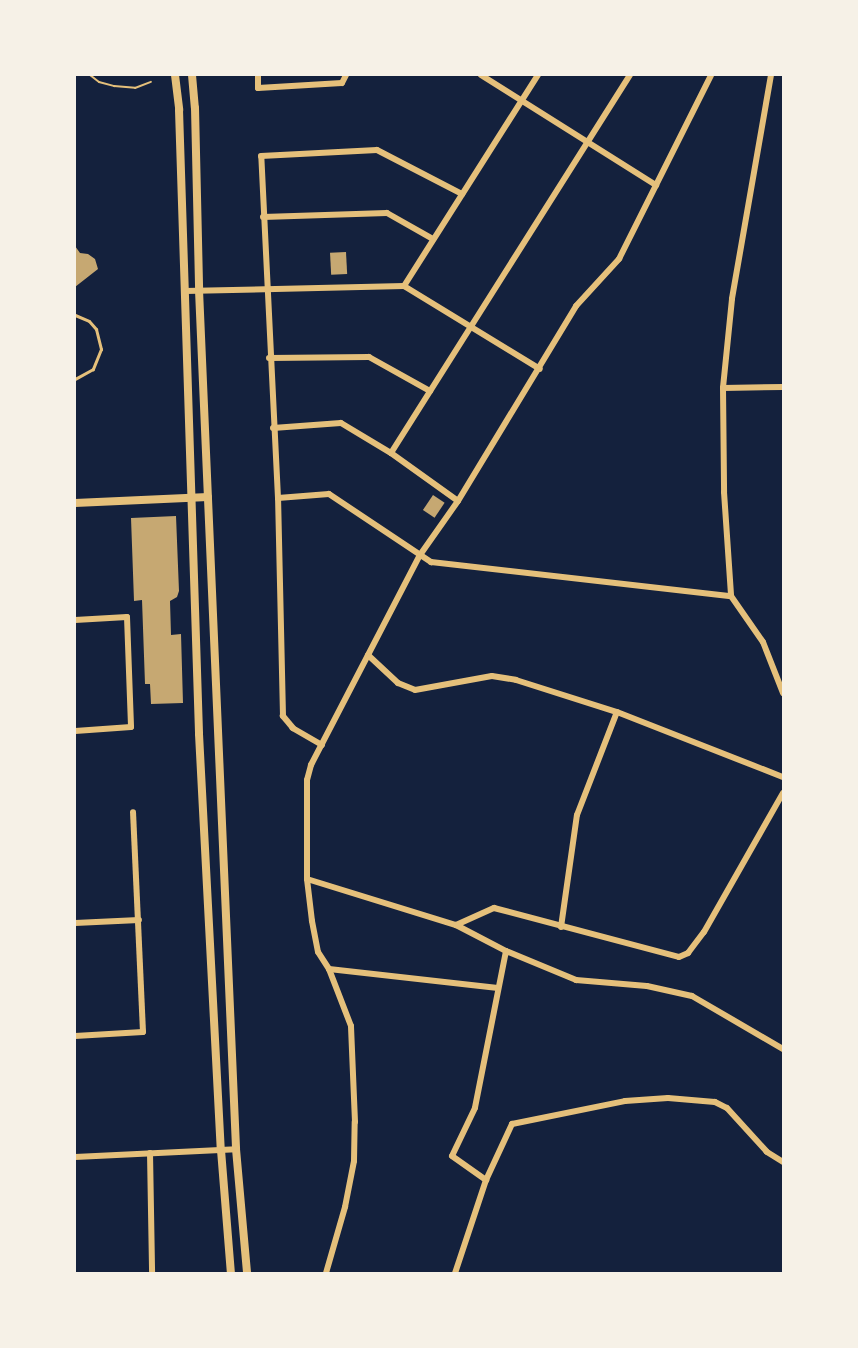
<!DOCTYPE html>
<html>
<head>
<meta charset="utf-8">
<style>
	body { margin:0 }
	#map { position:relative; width:858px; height:1348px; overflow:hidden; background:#14213d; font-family:"DM Sans",sans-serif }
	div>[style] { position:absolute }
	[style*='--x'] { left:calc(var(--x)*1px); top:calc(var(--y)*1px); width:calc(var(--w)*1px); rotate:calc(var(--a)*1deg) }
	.building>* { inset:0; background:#c6a872; transform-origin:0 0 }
	.path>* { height:2px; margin:-1px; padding:0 1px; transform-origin:1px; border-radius:1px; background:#e5c07b }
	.service>* { height:3px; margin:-1.5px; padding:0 1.5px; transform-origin:1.5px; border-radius:1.5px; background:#e5c07b }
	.minor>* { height:6px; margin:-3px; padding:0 3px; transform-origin:3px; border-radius:3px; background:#e5c07b }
	.tertiary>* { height:8px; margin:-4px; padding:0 4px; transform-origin:4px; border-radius:4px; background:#e5c07b }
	span { translate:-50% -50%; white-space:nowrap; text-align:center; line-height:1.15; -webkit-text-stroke:4.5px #f6f1e7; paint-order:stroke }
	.frame { position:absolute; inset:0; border:76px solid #f6f1e7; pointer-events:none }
</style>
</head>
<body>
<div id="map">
	<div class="building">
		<div style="clip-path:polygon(75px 246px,80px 253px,88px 254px,95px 259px,98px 269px,75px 287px)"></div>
		<div style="left:346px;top:252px;width:22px;height:16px;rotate:87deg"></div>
		<div style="left:433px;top:495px;width:14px;height:18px;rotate:34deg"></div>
		<div style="clip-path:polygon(176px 516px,179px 591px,177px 597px,170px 601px,171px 635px,181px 634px,183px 703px,151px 704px,150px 684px,145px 684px,142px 600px,134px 601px,131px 518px)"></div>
	</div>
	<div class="path">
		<div style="--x:90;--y:75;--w:11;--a:38"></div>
		<div style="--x:99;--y:82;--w:16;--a:15"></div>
		<div style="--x:114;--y:86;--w:21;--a:5"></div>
		<div style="--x:135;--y:88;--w:17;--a:-21"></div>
	</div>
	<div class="service">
		<div style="--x:75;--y:315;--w:15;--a:23"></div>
		<div style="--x:89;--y:321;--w:11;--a:49"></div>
		<div style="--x:96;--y:329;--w:21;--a:76"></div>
		<div style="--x:101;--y:349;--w:22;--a:112"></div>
		<div style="--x:93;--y:369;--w:21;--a:151"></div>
	</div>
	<div class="minor">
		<div style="--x:258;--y:75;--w:13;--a:90"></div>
		<div style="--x:258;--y:88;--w:84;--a:-3.4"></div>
		<div style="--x:342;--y:83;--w:9;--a:-63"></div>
		<div style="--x:481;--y:75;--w:207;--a:32.2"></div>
		<div style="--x:771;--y:75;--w:227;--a:99.9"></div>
		<div style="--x:732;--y:299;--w:89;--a:95.8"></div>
		<div style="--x:723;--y:388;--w:104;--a:89.4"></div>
		<div style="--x:724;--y:492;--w:104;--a:86.1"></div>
		<div style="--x:731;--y:596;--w:56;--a:55.2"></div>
		<div style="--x:763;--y:642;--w:55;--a:68.6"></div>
		<div style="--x:263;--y:217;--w:124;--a:-1.8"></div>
		<div style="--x:387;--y:213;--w:53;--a:29.5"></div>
		<div style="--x:404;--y:286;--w:159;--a:31.4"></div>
		<div style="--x:185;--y:291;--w:219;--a:-1.3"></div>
		<div style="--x:404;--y:286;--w:250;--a:-57.6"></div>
		<div style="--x:269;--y:358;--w:100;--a:-0.6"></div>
		<div style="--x:369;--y:357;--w:70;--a:29.1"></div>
		<div style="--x:723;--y:388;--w:60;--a:-1"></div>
		<div style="--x:273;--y:428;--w:68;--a:-4.2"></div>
		<div style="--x:341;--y:423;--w:58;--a:31"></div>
		<div style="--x:391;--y:453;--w:82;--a:35.6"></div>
		<div style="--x:391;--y:453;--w:447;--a:-57.7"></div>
		<div style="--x:278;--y:498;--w:51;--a:-4.5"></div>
		<div style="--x:329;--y:494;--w:123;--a:33.7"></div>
		<div style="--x:431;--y:562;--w:302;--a:6.5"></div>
		<div style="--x:75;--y:620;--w:52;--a:-3.3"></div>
		<div style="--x:127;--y:617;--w:110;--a:87.9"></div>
		<div style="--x:131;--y:727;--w:56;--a:175.9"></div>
		<div style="--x:368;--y:655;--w:41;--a:43"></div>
		<div style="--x:398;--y:683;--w:18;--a:22"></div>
		<div style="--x:415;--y:690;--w:78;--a:-10.3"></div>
		<div style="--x:492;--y:676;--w:24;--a:9"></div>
		<div style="--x:516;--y:680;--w:106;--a:17.6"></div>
		<div style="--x:617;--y:712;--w:178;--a:21.4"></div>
		<div style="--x:322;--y:745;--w:34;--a:-150"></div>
		<div style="--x:293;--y:728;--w:16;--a:-130"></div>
		<div style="--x:283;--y:716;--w:218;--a:-91.3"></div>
		<div style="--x:278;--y:498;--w:342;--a:-92.8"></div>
		<div style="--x:261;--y:156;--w:116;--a:-3"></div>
		<div style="--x:377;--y:150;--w:96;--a:27.4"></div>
		<div style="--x:307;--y:879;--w:156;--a:17.2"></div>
		<div style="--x:456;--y:925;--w:56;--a:27.5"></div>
		<div style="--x:506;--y:951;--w:160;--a:101.2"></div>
		<div style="--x:475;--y:1108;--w:53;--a:115.6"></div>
		<div style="--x:452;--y:1156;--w:42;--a:35.2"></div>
		<div style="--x:486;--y:1180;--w:98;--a:108.4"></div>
		<div style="--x:75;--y:923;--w:64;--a:-2.7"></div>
		<div style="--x:456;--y:925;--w:42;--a:-24.1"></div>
		<div style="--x:494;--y:908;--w:191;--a:14.8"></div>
		<div style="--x:679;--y:957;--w:10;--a:-24"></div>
		<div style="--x:688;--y:953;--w:26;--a:-53"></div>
		<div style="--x:704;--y:932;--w:160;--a:-60.4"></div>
		<div style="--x:561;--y:927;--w:113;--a:-81.9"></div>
		<div style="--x:577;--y:815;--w:110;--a:-68.8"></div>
		<div style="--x:506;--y:951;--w:76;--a:22.5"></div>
		<div style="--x:576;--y:980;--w:71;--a:4.8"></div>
		<div style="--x:647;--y:986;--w:46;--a:12.5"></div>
		<div style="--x:692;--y:996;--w:105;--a:30.2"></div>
		<div style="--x:329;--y:969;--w:170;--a:6.4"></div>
		<div style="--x:75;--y:1036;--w:68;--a:-3.4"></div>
		<div style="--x:143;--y:1032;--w:220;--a:-92.6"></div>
		<div style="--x:150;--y:1153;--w:120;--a:89"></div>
		<div style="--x:75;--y:1157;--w:161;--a:-2.8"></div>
		<div style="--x:486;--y:1180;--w:62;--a:-65.1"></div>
		<div style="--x:512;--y:1124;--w:115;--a:-11.5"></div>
		<div style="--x:625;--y:1101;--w:43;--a:-4"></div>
		<div style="--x:668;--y:1098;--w:47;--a:4.9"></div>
		<div style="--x:715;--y:1102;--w:13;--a:27"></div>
		<div style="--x:727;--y:1108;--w:59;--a:47.7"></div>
		<div style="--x:767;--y:1152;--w:19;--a:32"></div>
		<div style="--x:326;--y:1273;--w:69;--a:-73.9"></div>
		<div style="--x:345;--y:1207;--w:47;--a:-78.9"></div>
		<div style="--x:354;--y:1161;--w:39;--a:-89"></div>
		<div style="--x:355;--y:1122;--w:96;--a:-92.4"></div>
		<div style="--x:351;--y:1026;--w:61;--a:-111.1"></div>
		<div style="--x:329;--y:969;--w:20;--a:-123"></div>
		<div style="--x:318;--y:952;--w:32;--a:-101"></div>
		<div style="--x:312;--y:921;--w:42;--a:-96.8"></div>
		<div style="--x:307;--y:879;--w:99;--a:-90"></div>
		<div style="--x:307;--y:780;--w:16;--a:-75"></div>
		<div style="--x:311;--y:765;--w:237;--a:-62.6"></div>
		<div style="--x:420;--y:555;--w:66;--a:-54.9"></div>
		<div style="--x:458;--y:501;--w:228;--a:-58.8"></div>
		<div style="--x:576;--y:306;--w:64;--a:-47.5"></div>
		<div style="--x:619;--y:259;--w:206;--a:-63.4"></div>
	</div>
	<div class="tertiary">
		<div style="--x:175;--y:75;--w:35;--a:83"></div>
		<div style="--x:179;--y:110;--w:624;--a:88.16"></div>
		<div style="--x:199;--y:734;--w:417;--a:87"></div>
		<div style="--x:221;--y:1150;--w:123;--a:85.4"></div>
		<div style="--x:192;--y:75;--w:33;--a:85"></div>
		<div style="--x:195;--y:108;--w:182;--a:88.7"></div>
		<div style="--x:199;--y:290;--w:860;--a:87.53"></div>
		<div style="--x:236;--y:1149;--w:124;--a:84.9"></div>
		<div style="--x:75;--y:503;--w:133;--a:-2.6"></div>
	</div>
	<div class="frame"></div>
</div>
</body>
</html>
